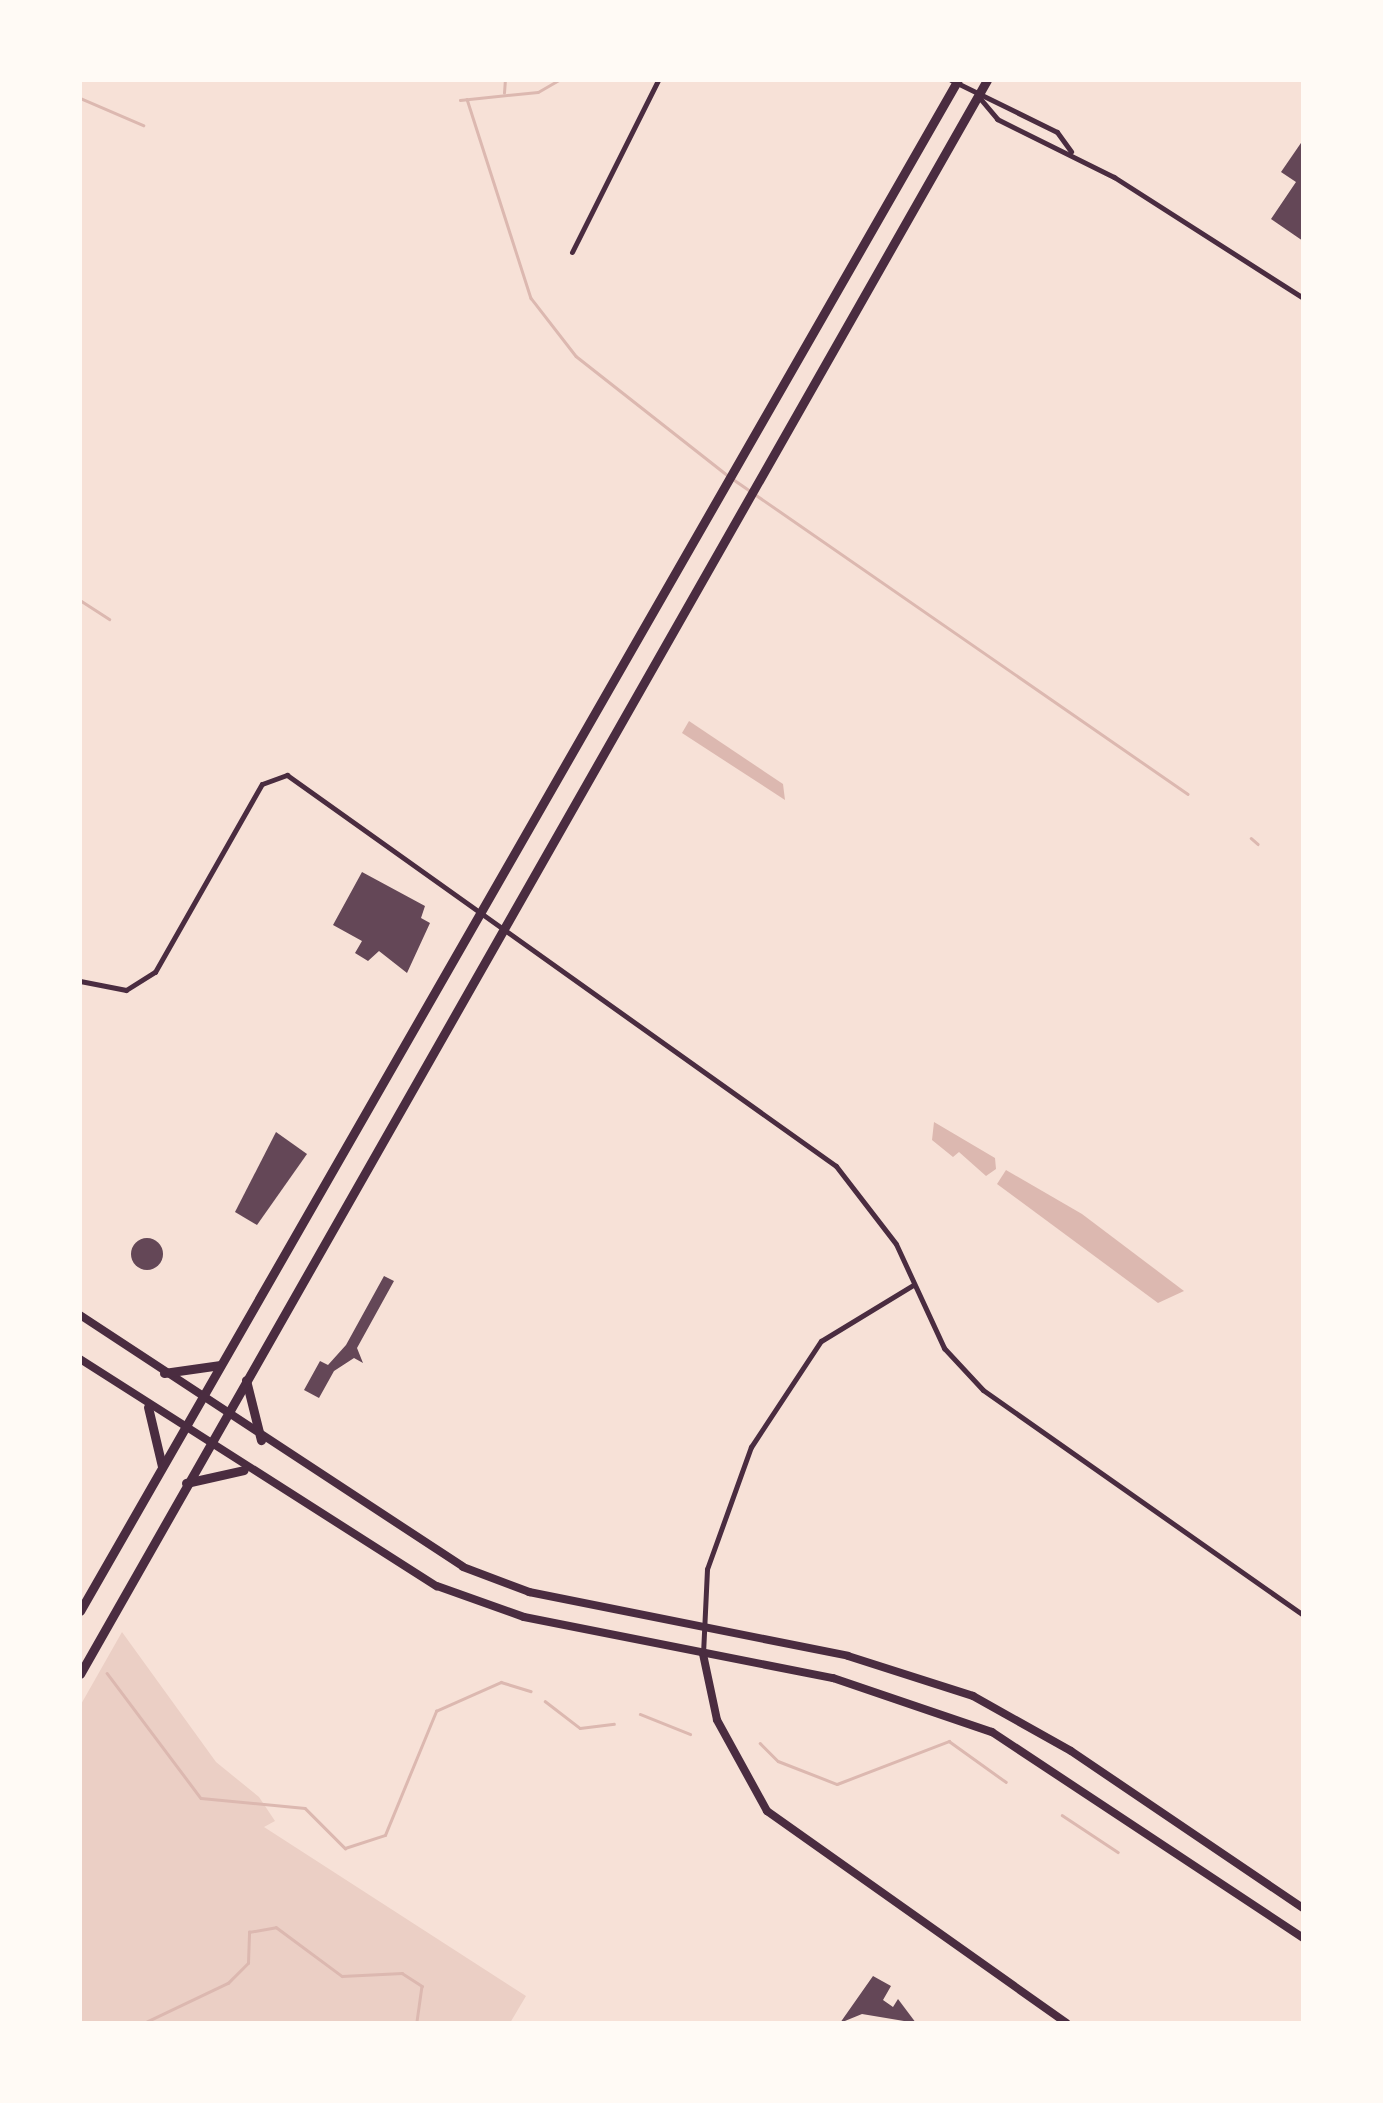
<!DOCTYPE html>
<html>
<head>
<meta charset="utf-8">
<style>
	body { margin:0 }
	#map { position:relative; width:1383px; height:2103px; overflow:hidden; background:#f7e1d7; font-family:"Archivo Narrow",sans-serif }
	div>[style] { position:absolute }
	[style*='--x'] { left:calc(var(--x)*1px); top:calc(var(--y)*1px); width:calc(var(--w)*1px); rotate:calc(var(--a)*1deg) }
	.green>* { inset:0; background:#ebcfc5 }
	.water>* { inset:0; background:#dcb8b0 }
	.stream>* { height:2.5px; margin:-1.25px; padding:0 1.25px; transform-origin:1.25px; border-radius:1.25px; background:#dcb8b0 }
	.building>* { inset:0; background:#644757 }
	.round { border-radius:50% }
	.minor>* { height:5px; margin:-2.5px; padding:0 2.5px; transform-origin:2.5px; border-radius:2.5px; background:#4a2c40 }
	.tertiary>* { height:8px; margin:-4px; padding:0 4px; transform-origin:4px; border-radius:4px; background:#4a2c40 }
	.secondary>* { height:8px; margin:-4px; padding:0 4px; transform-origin:4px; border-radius:4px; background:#4a2c40 }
	.primary>* { height:9px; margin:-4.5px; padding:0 4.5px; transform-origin:4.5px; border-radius:4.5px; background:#4a2c40 }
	span { translate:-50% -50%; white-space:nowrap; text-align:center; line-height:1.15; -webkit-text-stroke:8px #fffaf5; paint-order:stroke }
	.frame { position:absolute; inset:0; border:82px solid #fffaf5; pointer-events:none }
</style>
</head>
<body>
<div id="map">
	<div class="green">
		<div style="clip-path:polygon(122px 1632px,216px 1762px,259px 1797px,275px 1821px,264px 1827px,526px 1996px,510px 2023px,80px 2023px,80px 1706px)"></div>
	</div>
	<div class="water">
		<div style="clip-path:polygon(689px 721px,783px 784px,785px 800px,682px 733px)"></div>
		<div style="clip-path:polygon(934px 1122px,995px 1158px,996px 1169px,986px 1176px,959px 1152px,953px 1157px,932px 1140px)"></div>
		<div style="clip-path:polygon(1006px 1170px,1082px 1214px,1184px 1291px,1158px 1303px,997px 1184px)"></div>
	</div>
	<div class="stream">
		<div style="--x:504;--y:93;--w:13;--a:-86"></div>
		<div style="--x:80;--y:98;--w:69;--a:23.2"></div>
		<div style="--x:467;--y:99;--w:209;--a:72.2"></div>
		<div style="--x:531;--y:298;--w:73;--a:52.2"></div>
		<div style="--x:576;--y:356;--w:192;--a:38.2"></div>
		<div style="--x:460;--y:100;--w:78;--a:-5.9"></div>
		<div style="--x:538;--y:92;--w:24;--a:-30"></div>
		<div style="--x:733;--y:479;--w:553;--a:34.7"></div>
		<div style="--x:80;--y:600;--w:35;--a:33"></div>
		<div style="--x:1251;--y:838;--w:9;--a:41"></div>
		<div style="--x:107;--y:1673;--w:156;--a:53.1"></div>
		<div style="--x:201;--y:1798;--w:104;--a:5.5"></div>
		<div style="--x:305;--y:1808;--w:57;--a:45"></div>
		<div style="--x:345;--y:1848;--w:42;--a:-18"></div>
		<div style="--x:385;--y:1835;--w:134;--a:-67.6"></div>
		<div style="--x:436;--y:1711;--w:71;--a:-24"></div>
		<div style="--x:501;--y:1682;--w:31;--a:17"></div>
		<div style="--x:545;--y:1701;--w:44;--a:37.6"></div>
		<div style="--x:580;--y:1728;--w:34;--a:-7"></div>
		<div style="--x:640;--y:1714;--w:54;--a:21.8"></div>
		<div style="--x:760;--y:1743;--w:25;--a:45"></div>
		<div style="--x:778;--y:1761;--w:63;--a:21.3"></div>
		<div style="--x:837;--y:1784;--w:120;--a:-21"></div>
		<div style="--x:949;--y:1741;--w:70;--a:35.7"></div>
		<div style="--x:1062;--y:1815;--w:67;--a:33.5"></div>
		<div style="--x:144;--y:2023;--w:93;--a:-25.5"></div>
		<div style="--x:228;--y:1983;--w:28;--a:-45"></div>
		<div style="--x:248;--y:1963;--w:31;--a:-88"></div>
		<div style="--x:249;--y:1932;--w:27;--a:-10"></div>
		<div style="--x:276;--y:1927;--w:82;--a:36.6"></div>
		<div style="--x:342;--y:1976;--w:60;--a:-2.9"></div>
		<div style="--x:402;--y:1973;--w:24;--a:33"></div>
		<div style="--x:422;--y:1986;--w:37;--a:98"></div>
	</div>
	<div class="building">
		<div style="clip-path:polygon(1303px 140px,1303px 241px,1271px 219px,1296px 182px,1281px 172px)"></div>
		<div style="clip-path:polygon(362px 872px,425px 906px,421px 918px,430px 923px,407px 973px,379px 951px,368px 961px,355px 953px,362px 941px,333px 925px)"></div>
		<div style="clip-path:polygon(276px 1132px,307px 1154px,257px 1225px,235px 1212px)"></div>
		<div class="round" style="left:131px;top:1238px;width:32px;height:32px"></div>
		<div style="clip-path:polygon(384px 1276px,394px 1281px,357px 1348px,363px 1363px,354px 1358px,334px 1371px,319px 1398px,304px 1390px,320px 1361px,328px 1365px,346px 1345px)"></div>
		<div style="clip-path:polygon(873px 1976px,891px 1986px,883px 2000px,893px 2007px,898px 1999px,916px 2023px,862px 2014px,840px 2023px)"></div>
	</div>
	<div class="minor">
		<div style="--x:951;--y:80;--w:118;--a:26.1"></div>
		<div style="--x:1057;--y:132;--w:24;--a:54"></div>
		<div style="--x:978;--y:96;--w:30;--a:50"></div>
		<div style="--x:997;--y:119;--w:131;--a:26.4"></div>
		<div style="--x:1114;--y:177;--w:224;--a:32.6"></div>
		<div style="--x:572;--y:252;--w:192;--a:-63.4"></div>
		<div style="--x:80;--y:981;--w:47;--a:11.1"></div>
		<div style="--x:126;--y:990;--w:34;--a:-32"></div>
		<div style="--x:155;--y:972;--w:216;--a:-60.4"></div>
		<div style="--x:262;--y:784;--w:27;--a:-20"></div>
		<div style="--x:287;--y:775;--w:674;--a:35.46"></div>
		<div style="--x:836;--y:1166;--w:98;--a:52.4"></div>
		<div style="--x:896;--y:1244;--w:115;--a:65.2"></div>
		<div style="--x:944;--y:1348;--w:57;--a:47.1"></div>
		<div style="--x:983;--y:1390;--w:391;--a:35.1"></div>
		<div style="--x:703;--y:1654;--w:85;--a:-87.3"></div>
		<div style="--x:707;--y:1569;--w:130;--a:-70.2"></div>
		<div style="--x:751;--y:1447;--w:127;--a:-56.6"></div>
		<div style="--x:821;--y:1341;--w:108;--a:-31.3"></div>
	</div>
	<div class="tertiary">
		<div style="--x:703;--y:1654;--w:67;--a:78"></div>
		<div style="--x:717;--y:1720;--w:104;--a:61.2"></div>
		<div style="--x:767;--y:1811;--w:367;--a:35.3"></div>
	</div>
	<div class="secondary">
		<div style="--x:80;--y:1315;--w:458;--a:33.3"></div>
		<div style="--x:463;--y:1567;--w:71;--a:20.7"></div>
		<div style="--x:529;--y:1592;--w:325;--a:11.3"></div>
		<div style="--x:848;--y:1656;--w:131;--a:17.7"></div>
		<div style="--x:973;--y:1696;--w:112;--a:29.3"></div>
		<div style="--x:1071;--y:1751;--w:280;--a:34.1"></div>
		<div style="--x:80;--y:1359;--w:423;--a:32.5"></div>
		<div style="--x:437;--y:1586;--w:92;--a:19.6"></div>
		<div style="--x:524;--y:1617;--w:315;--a:11.2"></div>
		<div style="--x:833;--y:1678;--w:168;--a:18.8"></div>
		<div style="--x:992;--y:1732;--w:373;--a:33.5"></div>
	</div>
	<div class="primary">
		<div style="--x:164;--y:1373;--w:57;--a:-8.1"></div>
		<div style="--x:246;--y:1380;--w:62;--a:76"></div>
		<div style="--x:148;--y:1407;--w:61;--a:76.7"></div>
		<div style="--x:186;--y:1483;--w:59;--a:-12.6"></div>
		<div style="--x:80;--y:1611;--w:1765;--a:-60.17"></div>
		<div style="--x:80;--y:1674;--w:1834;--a:-60.36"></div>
	</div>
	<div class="frame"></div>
</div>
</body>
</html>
